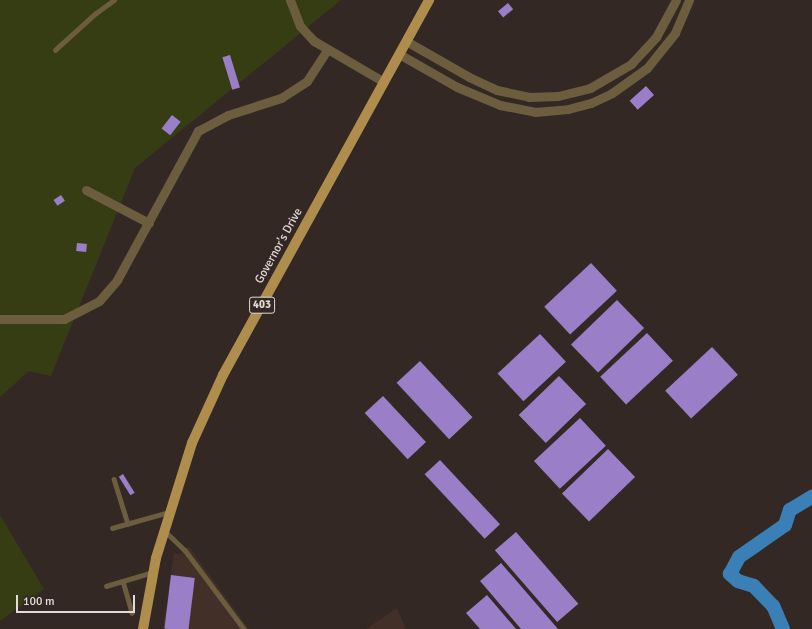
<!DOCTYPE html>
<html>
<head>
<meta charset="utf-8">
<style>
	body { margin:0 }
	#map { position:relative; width:812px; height:629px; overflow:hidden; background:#332824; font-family:Signika,sans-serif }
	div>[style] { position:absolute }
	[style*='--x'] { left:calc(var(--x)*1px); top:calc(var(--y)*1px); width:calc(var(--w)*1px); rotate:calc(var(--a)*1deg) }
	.built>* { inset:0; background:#412f28 }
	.green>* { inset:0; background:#363d13 }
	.river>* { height:14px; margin:-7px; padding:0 7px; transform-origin:7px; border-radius:7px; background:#3a80b6 }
	.building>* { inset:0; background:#9a7fc8; transform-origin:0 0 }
	.service>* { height:4.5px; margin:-2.25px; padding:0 2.25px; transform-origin:2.25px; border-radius:2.25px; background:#6d5d3f }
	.minor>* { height:9px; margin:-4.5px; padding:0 4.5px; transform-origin:4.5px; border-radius:4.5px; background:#6d5d3f }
	.primary>* { height:10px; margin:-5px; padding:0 5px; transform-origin:5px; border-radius:5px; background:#af8e4d }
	span { translate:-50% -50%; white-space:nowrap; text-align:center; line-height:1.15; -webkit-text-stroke:4px #332824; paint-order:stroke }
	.shield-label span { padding:1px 3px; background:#332824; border:1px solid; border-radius:3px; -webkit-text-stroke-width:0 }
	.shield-label { font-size:11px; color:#e3dbd8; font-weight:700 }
	.street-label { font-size:12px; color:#e3dbd8 }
	.scale { position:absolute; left:16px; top:595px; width:119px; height:18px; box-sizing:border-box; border:2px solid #e3dbd8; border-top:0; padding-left:5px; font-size:12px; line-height:14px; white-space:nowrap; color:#e3dbd8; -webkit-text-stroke:3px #332824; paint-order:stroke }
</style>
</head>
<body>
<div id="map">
	<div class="built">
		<div style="clip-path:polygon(189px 547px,249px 629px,163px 629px,174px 553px,180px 554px)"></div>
		<div style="clip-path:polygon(397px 608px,406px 629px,366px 629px)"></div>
	</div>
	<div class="green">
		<div style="clip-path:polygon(0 0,341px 0,135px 168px,51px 376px,29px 371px,0 397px)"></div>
		<div style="clip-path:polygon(0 515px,44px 589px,0 621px)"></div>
	</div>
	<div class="river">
		<div style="--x:783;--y:629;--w:25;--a:-113"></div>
		<div style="--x:773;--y:606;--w:28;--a:-134"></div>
		<div style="--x:754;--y:586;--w:17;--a:-163"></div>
		<div style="--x:738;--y:581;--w:11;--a:-139"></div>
		<div style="--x:730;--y:574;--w:19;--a:-62"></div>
		<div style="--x:739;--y:557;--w:56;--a:-34.8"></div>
		<div style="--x:785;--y:525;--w:16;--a:-72"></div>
		<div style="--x:790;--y:510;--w:26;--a:-31"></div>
	</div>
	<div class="building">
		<div style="left:508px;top:3px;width:8px;height:13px;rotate:50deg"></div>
		<div style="left:230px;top:55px;width:34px;height:8px;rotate:73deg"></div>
		<div style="left:646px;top:86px;width:12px;height:22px;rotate:48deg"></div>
		<div style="left:172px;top:115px;width:11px;height:17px;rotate:38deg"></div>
		<div style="left:61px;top:195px;width:7px;height:9px;rotate:56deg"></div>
		<div style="left:77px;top:243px;width:10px;height:8px;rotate:6deg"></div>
		<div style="left:591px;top:263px;width:38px;height:64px;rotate:47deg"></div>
		<div style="left:617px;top:300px;width:39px;height:64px;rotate:46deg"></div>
		<div style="left:647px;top:333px;width:38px;height:64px;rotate:47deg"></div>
		<div style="left:540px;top:334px;width:38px;height:58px;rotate:47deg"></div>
		<div style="left:712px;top:347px;width:38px;height:64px;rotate:47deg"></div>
		<div style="left:420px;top:361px;width:77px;height:32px;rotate:47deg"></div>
		<div style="left:559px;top:376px;width:39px;height:56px;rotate:46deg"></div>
		<div style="left:383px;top:396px;width:63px;height:25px;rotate:47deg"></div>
		<div style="left:580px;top:418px;width:38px;height:63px;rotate:47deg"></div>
		<div style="left:608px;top:449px;width:39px;height:64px;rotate:46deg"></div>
		<div style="left:440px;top:460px;width:88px;height:21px;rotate:47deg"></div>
		<div style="left:123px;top:474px;width:22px;height:5px;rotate:58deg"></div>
		<div style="left:516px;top:532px;width:95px;height:28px;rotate:49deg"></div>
		<div style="clip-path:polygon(501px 563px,558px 629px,521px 629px,480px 581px)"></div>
		<div style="left:171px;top:575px;width:24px;height:54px;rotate:7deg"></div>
		<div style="clip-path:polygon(487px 595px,516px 629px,480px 629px,466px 613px)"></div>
	</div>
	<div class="service">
		<div style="--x:55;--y:50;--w:55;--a:-42.1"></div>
		<div style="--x:96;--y:13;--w:22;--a:-36"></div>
		<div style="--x:114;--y:479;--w:47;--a:72.7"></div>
		<div style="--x:112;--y:528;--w:59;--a:-15.7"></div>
		<div style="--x:165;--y:531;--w:28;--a:44"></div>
		<div style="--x:185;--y:550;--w:99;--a:53.2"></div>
		<div style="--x:123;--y:581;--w:33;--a:74"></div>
		<div style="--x:106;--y:586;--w:49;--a:-16.6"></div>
	</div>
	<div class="minor">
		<div style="--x:290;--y:0;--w:28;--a:69"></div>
		<div style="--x:300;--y:26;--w:21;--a:47"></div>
		<div style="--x:314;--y:41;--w:81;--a:30.4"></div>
		<div style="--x:406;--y:41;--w:73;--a:29.7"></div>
		<div style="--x:469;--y:77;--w:31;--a:25"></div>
		<div style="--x:497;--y:90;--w:33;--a:12"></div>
		<div style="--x:529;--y:97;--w:29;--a:-2"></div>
		<div style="--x:558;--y:96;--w:33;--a:-14"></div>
		<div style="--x:590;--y:88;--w:48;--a:-30.3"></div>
		<div style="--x:631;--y:64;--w:37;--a:-47"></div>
		<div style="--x:656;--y:37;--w:42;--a:-61.6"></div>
		<div style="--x:399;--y:54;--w:67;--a:29.6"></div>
		<div style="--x:457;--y:87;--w:47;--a:22.7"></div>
		<div style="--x:500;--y:105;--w:36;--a:11"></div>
		<div style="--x:535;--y:112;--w:33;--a:-5"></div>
		<div style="--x:568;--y:109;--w:24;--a:-15"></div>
		<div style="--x:591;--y:103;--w:23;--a:-25"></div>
		<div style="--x:612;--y:93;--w:43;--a:-35.5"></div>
		<div style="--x:647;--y:68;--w:45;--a:-51.3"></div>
		<div style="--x:675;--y:33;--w:36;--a:-67"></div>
		<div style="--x:86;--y:190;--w:71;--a:27.6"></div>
		<div style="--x:0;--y:319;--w:64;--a:0"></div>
		<div style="--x:64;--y:319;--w:39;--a:-27"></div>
		<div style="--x:99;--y:301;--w:28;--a:-49"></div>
		<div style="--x:117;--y:280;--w:170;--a:-61.5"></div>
		<div style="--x:198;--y:131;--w:34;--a:-28"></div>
		<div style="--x:228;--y:115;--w:56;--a:-17.8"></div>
		<div style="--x:281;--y:98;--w:31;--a:-33"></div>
		<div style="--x:307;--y:81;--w:38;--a:-57"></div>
	</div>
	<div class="primary">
		<div style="--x:143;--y:629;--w:72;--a:-79.6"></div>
		<div style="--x:156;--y:558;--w:121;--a:-72.6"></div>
		<div style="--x:192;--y:443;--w:75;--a:-65.5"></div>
		<div style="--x:223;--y:375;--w:428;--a:-61.2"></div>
	</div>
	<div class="shield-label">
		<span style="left:262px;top:305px">403</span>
	</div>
	<div class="street-label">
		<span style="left:279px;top:246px;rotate:-61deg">Governor's Drive</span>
	</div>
	<div class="scale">100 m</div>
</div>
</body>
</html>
